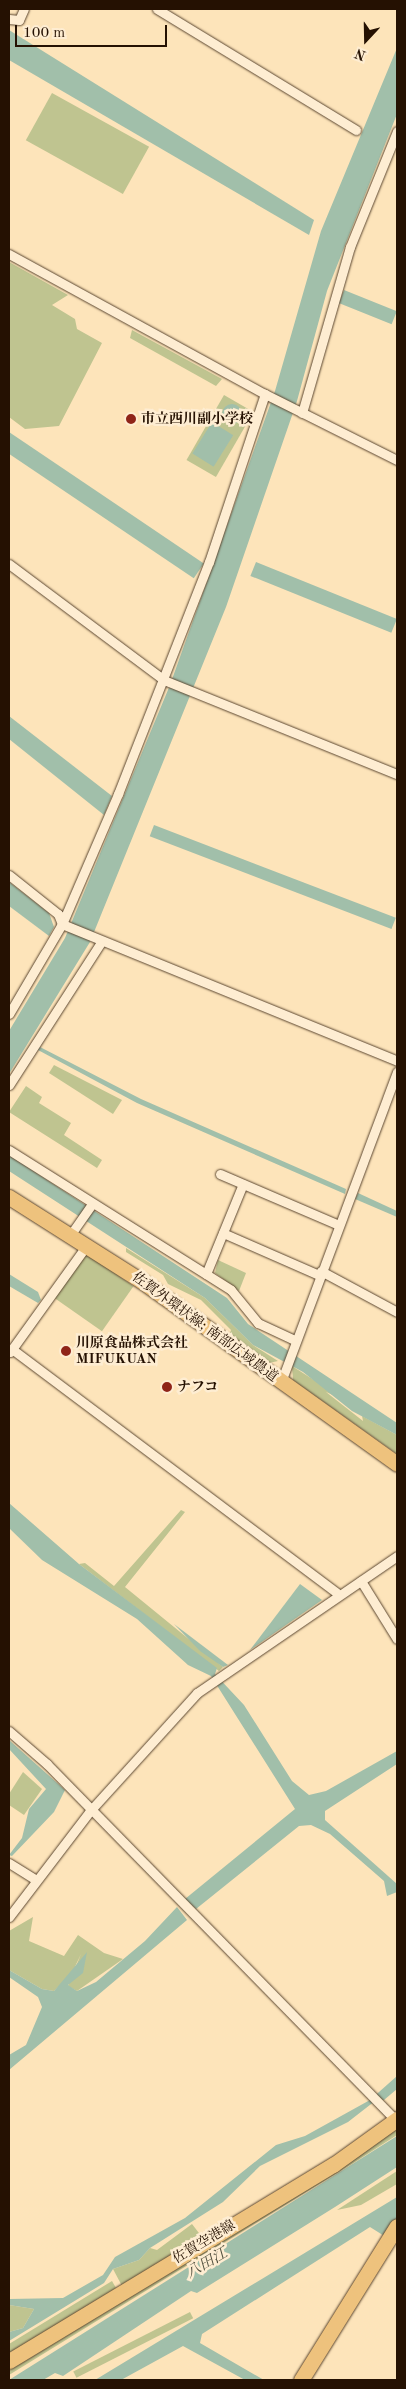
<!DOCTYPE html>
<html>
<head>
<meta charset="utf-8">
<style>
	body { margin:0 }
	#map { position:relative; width:406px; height:2389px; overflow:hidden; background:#fde4ba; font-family:"Old Standard TT","Noto Serif JP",serif }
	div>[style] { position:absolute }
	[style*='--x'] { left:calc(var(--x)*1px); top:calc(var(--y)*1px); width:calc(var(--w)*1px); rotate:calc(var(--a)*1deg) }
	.green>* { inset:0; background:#bfc490; transform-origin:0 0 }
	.water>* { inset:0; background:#a1bfaa; transform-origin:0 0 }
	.round { border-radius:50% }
	.roads { filter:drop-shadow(0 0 1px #5b4630) drop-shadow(0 0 1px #5b4630) }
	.street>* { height:9px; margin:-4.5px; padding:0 4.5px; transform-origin:4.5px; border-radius:4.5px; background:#feedd2 }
	.primary>* { height:15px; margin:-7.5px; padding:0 7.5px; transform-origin:7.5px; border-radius:7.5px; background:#eec27d }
	.dots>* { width:14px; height:14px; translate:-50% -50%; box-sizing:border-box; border:2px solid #feedd2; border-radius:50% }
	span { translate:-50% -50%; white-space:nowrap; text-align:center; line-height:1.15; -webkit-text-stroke:5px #feedd2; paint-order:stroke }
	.poi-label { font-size:14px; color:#251102; font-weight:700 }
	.left { translate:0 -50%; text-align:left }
	.street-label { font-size:14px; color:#251102 }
	.water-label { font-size:15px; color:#504e3d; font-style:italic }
	.frame { position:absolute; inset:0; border:10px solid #251102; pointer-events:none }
	.north { position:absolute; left:341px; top:15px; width:50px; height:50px; -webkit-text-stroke:4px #feedd2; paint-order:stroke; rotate:201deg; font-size:14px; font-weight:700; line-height:20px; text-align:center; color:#251102 }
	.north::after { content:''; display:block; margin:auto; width:18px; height:22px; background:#251102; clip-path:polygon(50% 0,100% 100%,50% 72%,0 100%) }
	.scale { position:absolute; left:15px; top:25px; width:152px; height:22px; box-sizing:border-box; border:2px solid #251102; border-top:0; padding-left:6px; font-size:15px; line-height:18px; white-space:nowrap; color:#251102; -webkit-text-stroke:4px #feedd2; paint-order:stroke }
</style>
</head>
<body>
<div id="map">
	<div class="green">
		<div style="left:52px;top:93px;width:111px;height:54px;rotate:29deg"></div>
		<div style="clip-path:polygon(9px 262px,68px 295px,52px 305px,75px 319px,77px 329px,102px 343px,59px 426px,25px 429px,9px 417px)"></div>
		<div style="clip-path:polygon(132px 330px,222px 379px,216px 386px,130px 338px)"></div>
		<div style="left:224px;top:395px;width:34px;height:75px;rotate:30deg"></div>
		<div style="clip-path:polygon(54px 1065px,122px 1100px,113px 1114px,49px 1073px)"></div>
		<div style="clip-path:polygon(26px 1086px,42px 1097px,39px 1103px,71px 1123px,64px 1135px,102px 1160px,97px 1168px,9px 1112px)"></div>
		<div style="clip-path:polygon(126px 1248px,205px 1298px,253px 1345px,278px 1361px,269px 1363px,229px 1336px,231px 1330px,201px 1300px,168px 1284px,163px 1275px,126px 1252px)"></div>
		<div style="left:86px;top:1253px;width:58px;height:55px;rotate:35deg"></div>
		<div style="clip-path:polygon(218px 1260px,246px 1273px,239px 1291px,215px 1273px)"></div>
		<div style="clip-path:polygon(292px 1366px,345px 1400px,326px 1392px,363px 1421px,362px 1416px,397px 1435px,397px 1454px,293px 1380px)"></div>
		<div style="clip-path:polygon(181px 1510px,185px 1512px,125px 1587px,223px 1667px,219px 1671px,79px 1564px,85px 1563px,114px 1586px)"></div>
		<div style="clip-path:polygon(23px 1772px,42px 1789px,24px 1815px,9px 1805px,9px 1794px)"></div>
		<div style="clip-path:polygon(33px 1917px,29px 1941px,64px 1956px,78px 1935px,104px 1953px,123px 1959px,77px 1991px,68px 1986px,81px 1954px,72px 1973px,54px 1991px,42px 1989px,9px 1970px,9px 1931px)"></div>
		<div style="clip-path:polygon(397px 2129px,397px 2135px,352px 2164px,9px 2375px,9px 2367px)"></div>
		<div style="clip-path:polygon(397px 2171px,397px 2184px,361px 2205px,337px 2210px)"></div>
		<div style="clip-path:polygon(192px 2224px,202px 2237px,122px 2286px,113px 2269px,139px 2260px,150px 2248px,157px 2250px)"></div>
		<div style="clip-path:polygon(112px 2281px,116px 2288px,9px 2355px,9px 2344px)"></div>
		<div style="clip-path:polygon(9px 2305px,34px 2309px,23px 2328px,9px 2332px)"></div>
		<div style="left:190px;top:2312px;width:7px;height:131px;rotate:63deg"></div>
	</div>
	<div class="water">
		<div style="clip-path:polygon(9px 30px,314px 220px,309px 235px,9px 60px)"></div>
		<div style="clip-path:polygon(397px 48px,397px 114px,327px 291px,297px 401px,226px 607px,90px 942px,9px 1074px,9px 1031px,65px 938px,170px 685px,275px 391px,321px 231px)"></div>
		<div style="left:344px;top:290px;width:57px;height:14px;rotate:22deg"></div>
		<div class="round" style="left:222px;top:404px;width:20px;height:20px"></div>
		<div style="left:212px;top:422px;width:25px;height:37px;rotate:32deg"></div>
		<div style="left:9px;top:432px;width:235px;height:18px;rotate:34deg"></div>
		<div style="left:256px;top:562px;width:152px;height:15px;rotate:22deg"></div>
		<div style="clip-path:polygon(9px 716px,112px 796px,104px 815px,9px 739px)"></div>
		<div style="left:154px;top:825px;width:259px;height:12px;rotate:21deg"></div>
		<div style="clip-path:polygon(9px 882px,49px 913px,54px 927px,49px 936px,9px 906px)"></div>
		<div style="clip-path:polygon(40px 1047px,141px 1099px,346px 1189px,345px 1194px,137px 1103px,38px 1050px)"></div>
		<div style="clip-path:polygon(9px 1155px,227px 1298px,248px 1324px,397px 1423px,397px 1435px,352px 1411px,303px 1372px,253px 1345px,205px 1298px,9px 1171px)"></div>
		<div style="clip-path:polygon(358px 1193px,397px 1211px,397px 1217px,355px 1199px)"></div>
		<div style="clip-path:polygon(9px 1274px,38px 1292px,41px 1300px,38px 1303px,9px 1286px)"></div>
		<div style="clip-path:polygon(9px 1503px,79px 1564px,217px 1668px,215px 1674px,244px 1705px,292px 1781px,309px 1795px,326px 1791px,397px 1751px,397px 1764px,325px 1811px,325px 1820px,397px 1884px,397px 1892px,387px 1896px,384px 1881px,330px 1834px,311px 1825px,299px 1826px,196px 1909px,185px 1899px,295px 1809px,211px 1676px,188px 1665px,137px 1619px,42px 1560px,9px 1528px)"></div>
		<div style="clip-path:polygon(300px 1584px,322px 1600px,250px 1650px)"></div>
		<div style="clip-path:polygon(174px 1624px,228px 1665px,223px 1667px,200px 1651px)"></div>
		<div style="clip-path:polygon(9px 1740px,65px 1790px,54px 1812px,12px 1856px,9px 1855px,22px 1838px,29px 1809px,46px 1789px,9px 1749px)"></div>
		<div style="clip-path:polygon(177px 1907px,187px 1920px,9px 2070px,9px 2055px,26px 2045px,42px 2007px,38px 1997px,9px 1977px,9px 1970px,42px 1989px,54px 1991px,87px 1952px,83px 1973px,68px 1985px,77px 1991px,96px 1982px,145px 1941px)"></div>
		<div style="clip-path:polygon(397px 2076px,397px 2089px,384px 2100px,375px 2101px,348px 2122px,260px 2166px,223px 2202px,150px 2248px,139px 2260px,113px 2269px,104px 2283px,9px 2341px,9px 2332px,23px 2328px,34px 2309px,9px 2305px,9px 2299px,63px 2298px,103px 2275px,115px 2257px,185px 2218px,276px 2145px,305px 2136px,370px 2100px)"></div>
		<div style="clip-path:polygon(397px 2136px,397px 2167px,335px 2207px,197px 2293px,191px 2291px,63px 2376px,55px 2373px,43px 2380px,9px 2380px)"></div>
		<div style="clip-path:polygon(397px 2197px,397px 2244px,370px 2227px,202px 2334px,200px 2343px,264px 2380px,245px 2380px,183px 2346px,121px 2380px,95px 2380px)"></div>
	</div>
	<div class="roads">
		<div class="street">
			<div style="--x:157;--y:9;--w:233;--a:31.3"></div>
			<div style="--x:9;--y:19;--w:10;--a:6"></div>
			<div style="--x:19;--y:20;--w:12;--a:-66"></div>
			<div style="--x:9;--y:254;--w:292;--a:28.7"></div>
			<div style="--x:265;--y:394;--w:148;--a:26.6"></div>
			<div style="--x:302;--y:413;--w:173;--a:-73.9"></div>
			<div style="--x:350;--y:247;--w:125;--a:-67.9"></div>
			<div style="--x:9;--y:564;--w:194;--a:36.8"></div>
			<div style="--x:164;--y:680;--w:251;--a:22"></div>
			<div style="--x:9;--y:875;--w:63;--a:38.5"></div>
			<div style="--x:58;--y:914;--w:11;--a:68"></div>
			<div style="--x:62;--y:924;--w:362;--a:22.2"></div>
			<div style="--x:9;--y:1014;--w:104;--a:-59.5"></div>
			<div style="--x:62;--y:924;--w:142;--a:-66.7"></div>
			<div style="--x:118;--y:794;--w:249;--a:-68.6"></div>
			<div style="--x:209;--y:562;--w:177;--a:-71.6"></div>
			<div style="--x:9;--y:1085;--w:170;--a:-57.2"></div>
			<div style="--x:9;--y:1150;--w:262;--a:32.2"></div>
			<div style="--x:231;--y:1290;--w:43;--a:50.7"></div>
			<div style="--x:258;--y:1323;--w:40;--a:25"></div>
			<div style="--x:220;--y:1174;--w:129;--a:23.2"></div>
			<div style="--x:223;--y:1233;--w:105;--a:23.6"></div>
			<div style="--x:71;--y:1234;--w:37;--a:-55"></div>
			<div style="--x:321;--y:1271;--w:86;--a:28.3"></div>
			<div style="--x:206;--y:1274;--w:97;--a:-67.7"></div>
			<div style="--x:12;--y:1349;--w:406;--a:36.9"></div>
			<div style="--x:10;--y:1352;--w:132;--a:-54.3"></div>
			<div style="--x:281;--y:1382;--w:331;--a:-69.5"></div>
			<div style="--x:361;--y:1581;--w:68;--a:58.2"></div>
			<div style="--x:9;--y:1731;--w:50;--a:41"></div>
			<div style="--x:47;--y:1764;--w:499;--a:45.6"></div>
			<div style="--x:9;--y:1863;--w:31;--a:32"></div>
			<div style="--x:9;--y:1917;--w:133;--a:-52.6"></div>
			<div style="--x:90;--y:1811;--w:159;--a:-47.8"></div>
			<div style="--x:197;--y:1693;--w:242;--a:-34.4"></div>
		</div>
		<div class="primary">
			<div style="--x:9;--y:1197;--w:159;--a:32.4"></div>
			<div style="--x:143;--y:1282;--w:312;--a:35.6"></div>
			<div style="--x:9;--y:2361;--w:379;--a:-31.2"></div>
			<div style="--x:333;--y:2165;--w:79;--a:-35.7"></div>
			<div style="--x:301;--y:2380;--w:181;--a:-58.1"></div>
		</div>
	</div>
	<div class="dots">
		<div style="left:131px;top:419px;background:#8f2418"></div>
		<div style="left:66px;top:1351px;background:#8f2418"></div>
		<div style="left:167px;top:1387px;background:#8f2418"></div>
	</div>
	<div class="poi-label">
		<span class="left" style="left:141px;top:419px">市立西川副小学校</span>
		<span class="left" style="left:76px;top:1351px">川原食品株式会社<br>MIFUKUAN</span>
		<span class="left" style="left:177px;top:1387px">ナフコ</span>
	</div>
	<div class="street-label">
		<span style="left:205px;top:1327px;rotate:36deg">佐賀外環状線; 南部広域農道</span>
		<span style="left:204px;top:2242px;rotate:-31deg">佐賀空港線</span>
	</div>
	<div class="water-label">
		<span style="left:207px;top:2264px;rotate:-30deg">八田江</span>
	</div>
	<div class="frame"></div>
	<div class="north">N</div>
	<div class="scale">100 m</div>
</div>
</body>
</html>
